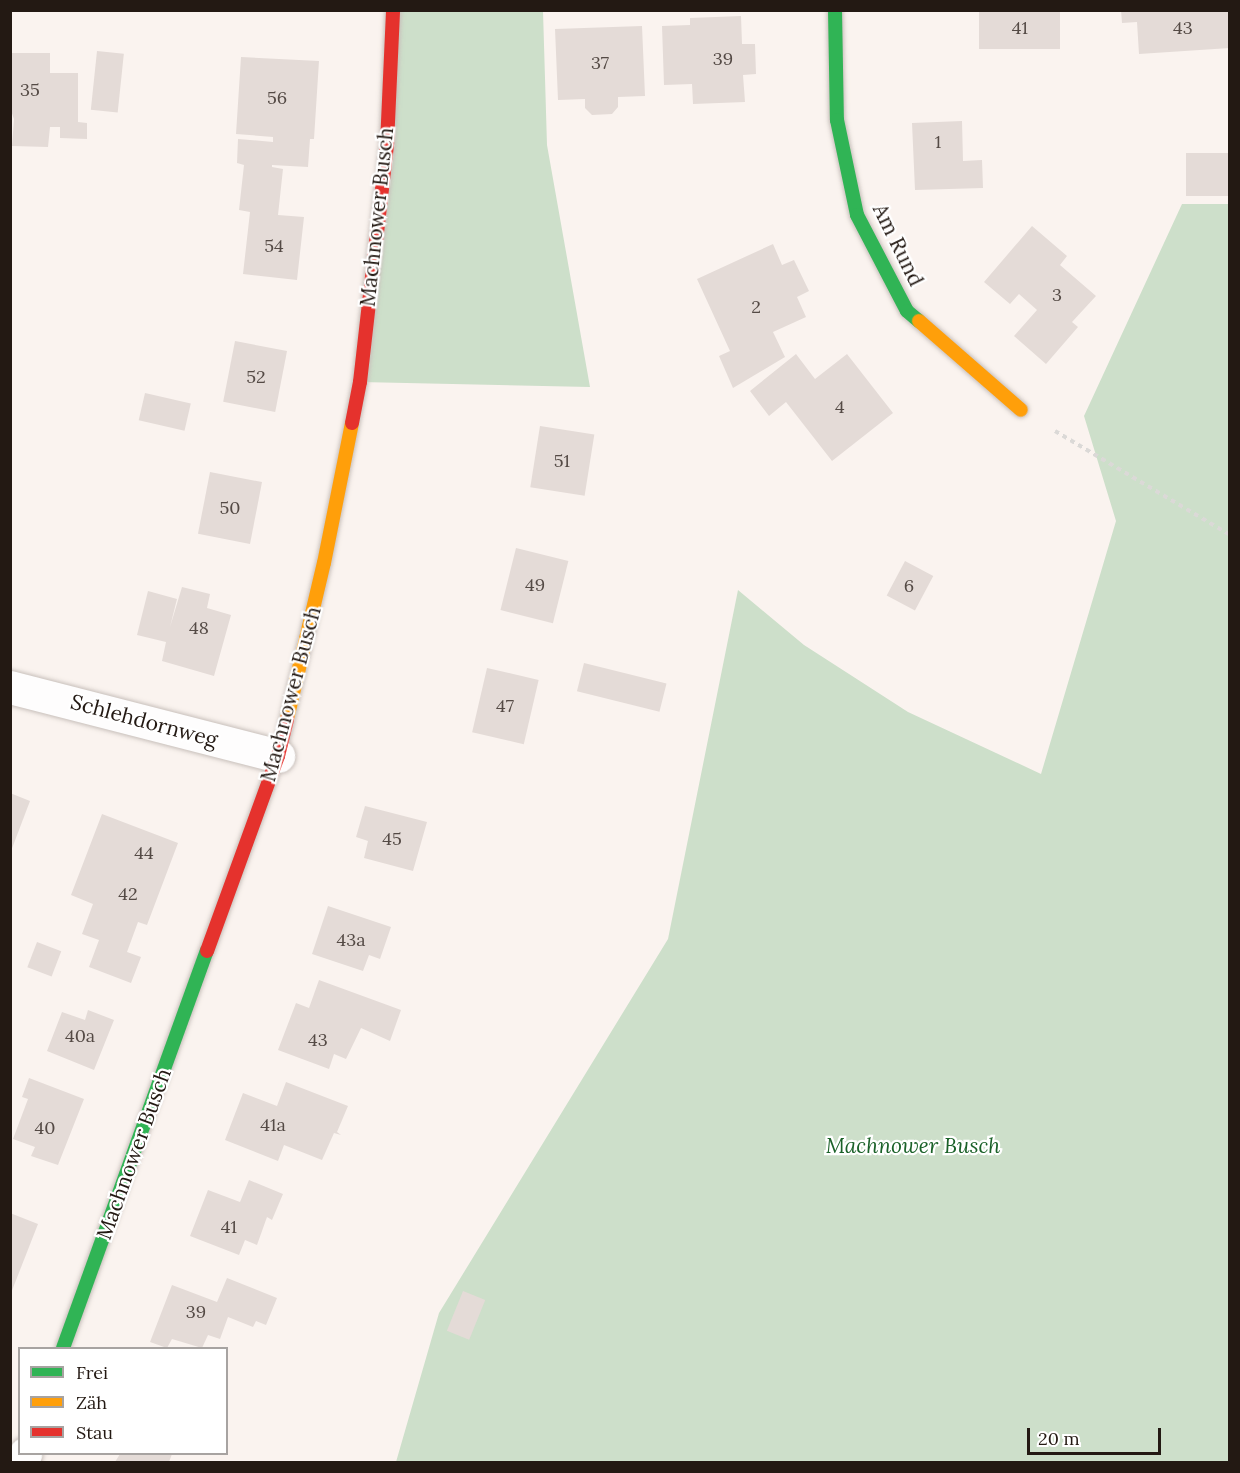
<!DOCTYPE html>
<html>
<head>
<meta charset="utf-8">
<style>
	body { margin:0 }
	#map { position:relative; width:1240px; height:1473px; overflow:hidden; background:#faf3ef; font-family:Lora,serif }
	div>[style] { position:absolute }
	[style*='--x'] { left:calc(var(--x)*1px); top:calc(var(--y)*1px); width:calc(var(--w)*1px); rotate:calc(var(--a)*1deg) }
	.green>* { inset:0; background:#cddfca }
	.building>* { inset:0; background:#e4dbd7; transform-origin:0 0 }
	.path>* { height:4px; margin-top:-2px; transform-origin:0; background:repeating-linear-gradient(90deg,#dbd9d7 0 4.5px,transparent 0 9px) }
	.roads { filter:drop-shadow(0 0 2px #c8c0bb) drop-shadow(0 0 2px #c8c0bb) }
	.street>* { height:33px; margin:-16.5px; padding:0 16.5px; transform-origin:16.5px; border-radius:16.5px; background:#fefdfd }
	.fast>* { height:14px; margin:-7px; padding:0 7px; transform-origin:7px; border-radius:7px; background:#30b455 }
	.slow>* { height:14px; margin:-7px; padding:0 7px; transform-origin:7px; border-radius:7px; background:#ff9f0a }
	.jam>* { height:14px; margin:-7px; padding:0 7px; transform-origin:7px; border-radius:7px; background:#e5322d }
	span { translate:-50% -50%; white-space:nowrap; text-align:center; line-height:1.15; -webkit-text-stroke:4.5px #fff; paint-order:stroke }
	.number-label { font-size:18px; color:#544a45 }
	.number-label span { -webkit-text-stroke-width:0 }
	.street-label { font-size:21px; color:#231913 }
	.park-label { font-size:21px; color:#1a6128; font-style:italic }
	.frame { position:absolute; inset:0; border:12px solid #231913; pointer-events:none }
	.legend { position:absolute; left:18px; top:1347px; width:210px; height:108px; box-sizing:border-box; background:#fff; border:2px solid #a7a3a1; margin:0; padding:8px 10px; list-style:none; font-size:18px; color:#231913 }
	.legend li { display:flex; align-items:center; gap:12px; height:30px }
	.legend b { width:30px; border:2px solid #a7a3a1 }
	.scale { position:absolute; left:1027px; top:1428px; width:134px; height:27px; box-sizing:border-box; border:3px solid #231913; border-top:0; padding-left:8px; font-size:18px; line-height:21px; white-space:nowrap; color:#231913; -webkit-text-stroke:4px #fff; paint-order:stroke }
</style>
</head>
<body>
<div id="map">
	<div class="green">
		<div style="clip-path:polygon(393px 11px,543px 11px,547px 145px,590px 387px,360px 382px)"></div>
		<div style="clip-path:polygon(1182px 204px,1229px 204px,1229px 1462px,396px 1462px,439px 1313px,668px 939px,738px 590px,804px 645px,908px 712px,1041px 774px,1116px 521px,1084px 416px)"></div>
	</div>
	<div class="building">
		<div style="left:979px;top:10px;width:81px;height:39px"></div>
		<div style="clip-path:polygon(1121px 10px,1228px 10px,1230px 48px,1139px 54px,1137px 22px,1122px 23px)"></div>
		<div style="clip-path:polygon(741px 16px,742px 44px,755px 44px,756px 74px,743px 75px,745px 102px,693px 104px,692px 84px,664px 85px,662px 26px,690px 25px,690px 18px)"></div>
		<div style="clip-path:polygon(642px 26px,645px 96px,618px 97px,618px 107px,612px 114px,592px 115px,585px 108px,585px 99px,558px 100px,555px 29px)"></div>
		<div style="left:97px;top:51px;width:27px;height:59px;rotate:6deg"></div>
		<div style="clip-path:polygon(10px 53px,50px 53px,50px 73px,78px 73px,78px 122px,87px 123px,87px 139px,60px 138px,60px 127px,50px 127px,48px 147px,12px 146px,14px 119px,10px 108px)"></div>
		<div style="clip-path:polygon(241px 57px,319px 61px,314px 139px,310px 139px,308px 167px,272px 165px,272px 167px,283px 169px,278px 215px,304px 217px,297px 280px,243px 274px,250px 212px,239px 210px,244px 165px,237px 163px,238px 139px,273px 142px,273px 137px,236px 134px)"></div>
		<div style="clip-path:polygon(962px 121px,963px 161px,982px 160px,983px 188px,915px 190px,912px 123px)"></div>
		<div style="left:1230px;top:153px;width:43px;height:44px;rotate:90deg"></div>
		<div style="clip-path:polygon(1032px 226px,1067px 256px,1060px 265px,1096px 296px,1072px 322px,1078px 327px,1046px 364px,1014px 336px,1037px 310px,1019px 294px,1010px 304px,984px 282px)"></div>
		<div style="clip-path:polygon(773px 244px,782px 265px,794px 260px,809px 291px,797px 297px,806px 317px,773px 332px,785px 357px,733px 388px,719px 356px,730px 351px,697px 279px)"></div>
		<div style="left:235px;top:341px;width:53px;height:62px;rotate:11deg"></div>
		<div style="clip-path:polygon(796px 354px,815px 379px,847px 354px,893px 413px,832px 461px,786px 402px,769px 416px,750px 391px)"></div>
		<div style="left:145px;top:393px;width:47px;height:28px;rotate:13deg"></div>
		<div style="left:540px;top:426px;width:55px;height:62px;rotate:9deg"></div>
		<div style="left:210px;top:472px;width:53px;height:63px;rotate:11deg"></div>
		<div style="left:516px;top:548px;width:54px;height:64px;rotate:14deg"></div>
		<div style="left:905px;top:561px;width:32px;height:39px;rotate:28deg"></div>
		<div style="clip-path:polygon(182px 587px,210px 594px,207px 608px,231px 615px,214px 676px,162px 661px,166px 642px,137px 635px,148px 591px,177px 599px,170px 627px)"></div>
		<div style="left:584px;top:663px;width:85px;height:29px;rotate:14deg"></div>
		<div style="left:487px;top:668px;width:53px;height:66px;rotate:13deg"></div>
		<div style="clip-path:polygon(10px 793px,30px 801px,11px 851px,10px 851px)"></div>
		<div style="clip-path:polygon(365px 806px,427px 822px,413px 871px,364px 858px,368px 841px,356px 837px)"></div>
		<div style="clip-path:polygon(102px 814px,178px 843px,147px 925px,138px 922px,127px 952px,141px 957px,131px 983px,89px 967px,99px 940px,82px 934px,93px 904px,71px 895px)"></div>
		<div style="clip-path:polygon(328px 906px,391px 927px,380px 959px,369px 955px,363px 971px,312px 954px)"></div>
		<div style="left:37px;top:942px;width:26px;height:27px;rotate:21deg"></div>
		<div style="clip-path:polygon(319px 980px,401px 1010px,390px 1041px,361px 1028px,346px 1059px,334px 1054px,329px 1069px,278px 1050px,296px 1003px,309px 1008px)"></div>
		<div style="clip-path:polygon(88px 1010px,114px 1020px,94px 1070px,47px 1051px,62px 1012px,85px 1020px)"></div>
		<div style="clip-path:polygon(29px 1078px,84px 1099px,58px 1165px,31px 1156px,35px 1147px,13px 1139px,28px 1099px,22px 1097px)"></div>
		<div style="clip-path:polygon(286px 1082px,348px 1106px,337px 1132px,341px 1135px,334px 1133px,322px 1160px,284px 1145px,278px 1161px,225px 1140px,243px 1093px,277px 1106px)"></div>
		<div style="clip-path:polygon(249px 1180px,283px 1194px,272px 1220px,267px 1217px,257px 1245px,245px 1240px,239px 1255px,190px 1236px,208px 1190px,240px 1202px)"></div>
		<div style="clip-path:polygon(10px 1213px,38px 1224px,11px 1293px,10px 1293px)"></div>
		<div style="clip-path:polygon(227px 1278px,277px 1298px,266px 1325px,256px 1321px,253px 1327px,228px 1317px,220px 1339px,208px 1335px,202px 1348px,172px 1339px,167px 1348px,150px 1342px,172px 1285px,217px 1302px)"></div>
		<div style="left:463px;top:1291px;width:24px;height:43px;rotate:22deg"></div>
		<div style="clip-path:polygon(120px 1454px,172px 1454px,169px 1462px,115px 1462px)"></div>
	</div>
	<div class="path">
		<div style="--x:1055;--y:431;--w:204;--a:30.7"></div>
	</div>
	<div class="roads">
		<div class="street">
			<div style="--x:10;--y:687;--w:277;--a:14.4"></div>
			<div style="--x:22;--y:1462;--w:9;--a:-69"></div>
		</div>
		<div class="fast">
			<div style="--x:835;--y:10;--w:110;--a:89"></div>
			<div style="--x:837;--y:120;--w:97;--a:78.1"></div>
			<div style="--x:857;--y:215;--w:108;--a:62.5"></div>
			<div style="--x:907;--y:311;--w:16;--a:40"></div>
			<div style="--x:63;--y:1348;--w:422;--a:-70.1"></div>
		</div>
		<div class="slow">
			<div style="--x:919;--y:321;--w:135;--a:41.1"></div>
			<div style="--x:287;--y:719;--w:160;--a:-76.7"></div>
			<div style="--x:324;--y:563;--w:143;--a:-78.7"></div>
		</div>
		<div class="jam">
			<div style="--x:352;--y:423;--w:42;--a:-79"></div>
			<div style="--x:360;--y:382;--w:240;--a:-83.5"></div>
			<div style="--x:387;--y:144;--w:134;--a:-87.4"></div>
			<div style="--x:207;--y:951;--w:208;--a:-70"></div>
			<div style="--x:278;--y:756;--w:38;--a:-76"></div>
		</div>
	</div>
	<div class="number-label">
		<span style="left:1020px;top:28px">41</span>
		<span style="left:1183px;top:28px">43</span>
		<span style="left:723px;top:59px">39</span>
		<span style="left:600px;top:63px">37</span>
		<span style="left:30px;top:90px">35</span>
		<span style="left:277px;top:98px">56</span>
		<span style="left:938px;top:142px">1</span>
		<span style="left:274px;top:246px">54</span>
		<span style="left:1057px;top:295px">3</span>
		<span style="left:756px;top:307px">2</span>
		<span style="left:256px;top:377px">52</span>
		<span style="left:840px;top:407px">4</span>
		<span style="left:562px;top:461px">51</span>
		<span style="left:230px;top:508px">50</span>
		<span style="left:535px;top:585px">49</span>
		<span style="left:909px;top:586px">6</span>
		<span style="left:199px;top:628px">48</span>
		<span style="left:505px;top:706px">47</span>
		<span style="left:392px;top:839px">45</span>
		<span style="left:144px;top:853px">44</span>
		<span style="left:128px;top:894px">42</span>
		<span style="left:351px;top:940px">43a</span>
		<span style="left:80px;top:1036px">40a</span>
		<span style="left:318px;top:1040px">43</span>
		<span style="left:273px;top:1125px">41a</span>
		<span style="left:45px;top:1128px">40</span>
		<span style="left:229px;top:1227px">41</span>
		<span style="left:196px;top:1312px">39</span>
	</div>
	<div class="street-label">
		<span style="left:377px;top:217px;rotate:-84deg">Machnower Busch</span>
		<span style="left:898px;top:245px;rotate:64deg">Am Rund</span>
		<span style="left:291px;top:694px;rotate:-75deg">Machnower Busch</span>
		<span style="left:144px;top:721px;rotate:15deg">Schlehdornweg</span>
		<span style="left:134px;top:1154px;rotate:-70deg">Machnower Busch</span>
	</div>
	<div class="park-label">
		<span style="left:913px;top:1146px">Machnower Busch</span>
	</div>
	<div class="frame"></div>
	<ul class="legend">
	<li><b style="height:8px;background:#30b455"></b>Frei</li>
	<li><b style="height:8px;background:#ff9f0a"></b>Zäh</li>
	<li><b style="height:8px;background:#e5322d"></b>Stau</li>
	</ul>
	<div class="scale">20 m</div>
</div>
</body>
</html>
